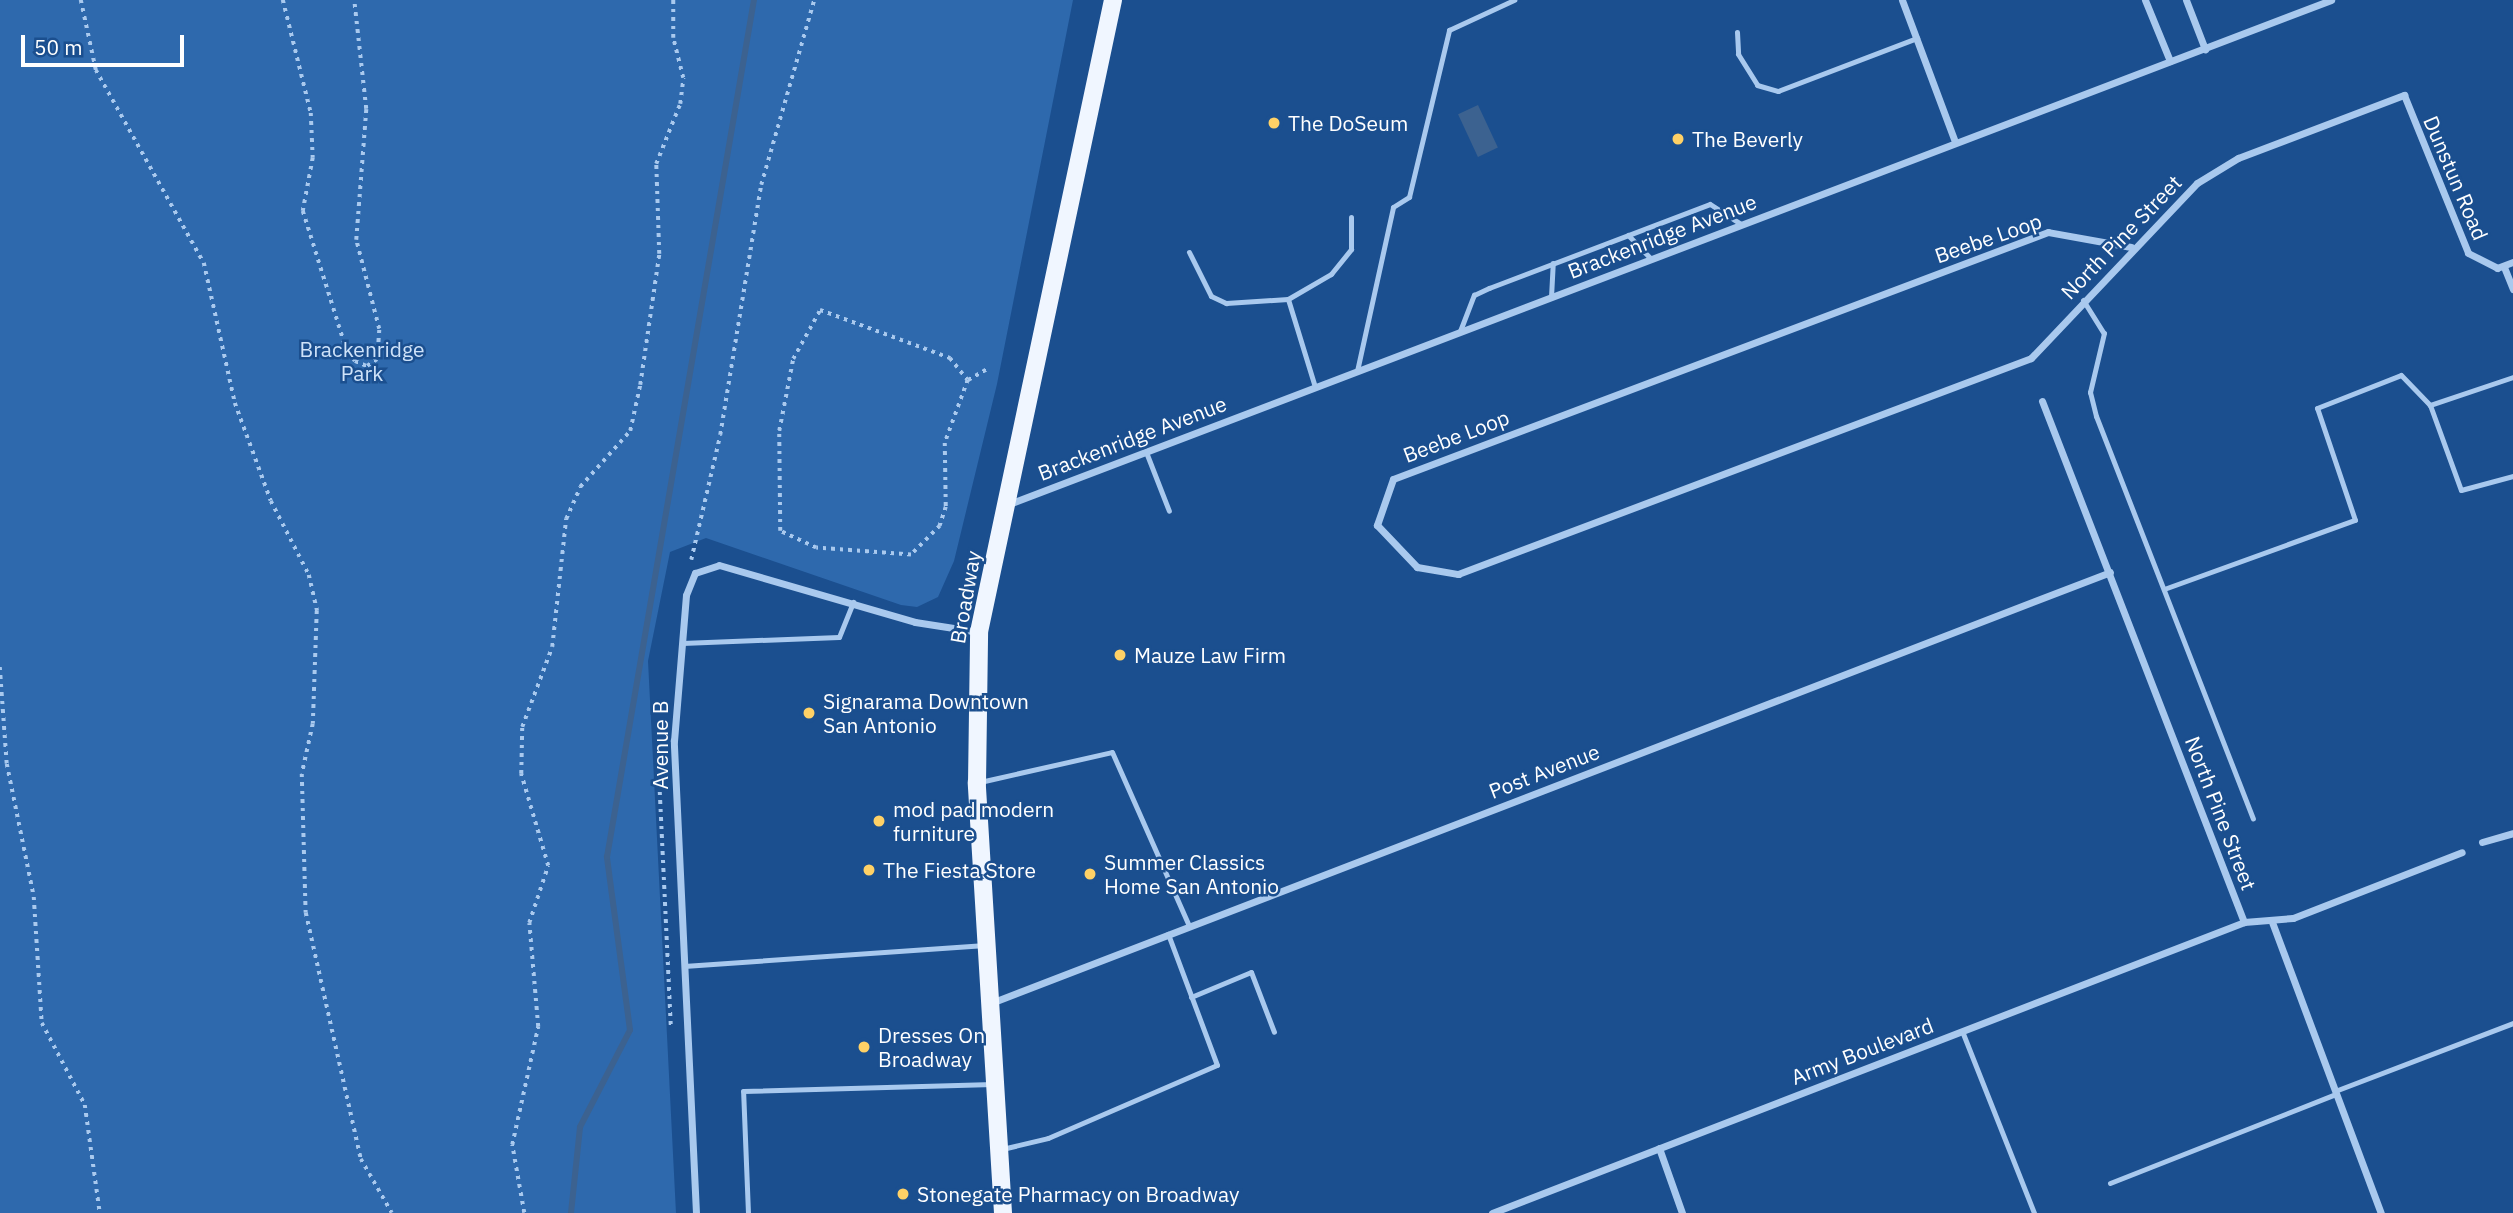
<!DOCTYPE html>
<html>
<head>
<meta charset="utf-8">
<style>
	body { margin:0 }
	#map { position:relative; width:2513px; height:1213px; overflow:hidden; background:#1b4f8f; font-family:"IBM Plex Sans",sans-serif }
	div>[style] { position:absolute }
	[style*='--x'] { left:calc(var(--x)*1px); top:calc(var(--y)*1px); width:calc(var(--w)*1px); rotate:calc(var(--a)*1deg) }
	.green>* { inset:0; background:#2e69ad }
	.water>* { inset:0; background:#3c6290; transform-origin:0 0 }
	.stream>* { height:6px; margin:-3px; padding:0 3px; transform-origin:3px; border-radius:3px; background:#3c6290 }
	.path>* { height:3.5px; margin-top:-1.75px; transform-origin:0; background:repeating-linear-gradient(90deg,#a9c9ee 0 3.5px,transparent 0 8.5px) }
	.lane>* { height:5px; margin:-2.5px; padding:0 2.5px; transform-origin:2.5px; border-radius:2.5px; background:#a9c9ee }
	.street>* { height:7px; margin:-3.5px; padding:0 3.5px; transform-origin:3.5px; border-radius:3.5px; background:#a9c9ee }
	.primary>* { height:18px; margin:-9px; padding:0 9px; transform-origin:9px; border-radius:9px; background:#f0f6ff }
	.dots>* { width:19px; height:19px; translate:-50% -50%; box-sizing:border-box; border:4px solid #1b4f8f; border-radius:50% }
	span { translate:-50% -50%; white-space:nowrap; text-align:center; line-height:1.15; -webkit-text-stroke:5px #1b4f8f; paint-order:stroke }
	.poi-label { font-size:21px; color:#fff }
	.left { translate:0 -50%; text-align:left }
	.street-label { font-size:21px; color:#fff }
	.park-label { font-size:21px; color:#cfe3fa }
	.scale { position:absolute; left:21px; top:35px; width:163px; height:32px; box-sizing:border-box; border:4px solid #fff; border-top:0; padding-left:9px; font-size:21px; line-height:24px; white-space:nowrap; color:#fff; -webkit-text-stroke:5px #1b4f8f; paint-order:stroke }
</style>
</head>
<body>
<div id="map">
	<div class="green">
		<div style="clip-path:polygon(0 0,1073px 0,997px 384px,954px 561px,938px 597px,917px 607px,901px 605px,706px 538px,670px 552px,648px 661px,676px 1213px,0 1213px)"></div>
	</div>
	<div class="water">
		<div style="left:1478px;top:105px;width:47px;height:22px;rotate:65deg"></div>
	</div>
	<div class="stream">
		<div style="--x:571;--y:1213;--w:86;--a:-84"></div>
		<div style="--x:580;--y:1127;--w:109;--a:-62.7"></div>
		<div style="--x:630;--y:1030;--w:175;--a:-97.6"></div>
		<div style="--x:607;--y:857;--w:870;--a:-80.27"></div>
	</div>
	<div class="path">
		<div style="--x:81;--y:0;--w:72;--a:77.9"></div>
		<div style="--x:96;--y:70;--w:221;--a:60.8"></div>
		<div style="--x:204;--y:263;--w:143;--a:77.5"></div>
		<div style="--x:235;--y:403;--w:104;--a:69.8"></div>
		<div style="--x:271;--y:501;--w:83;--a:62.8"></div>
		<div style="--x:309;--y:575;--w:37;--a:77"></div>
		<div style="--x:317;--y:611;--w:113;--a:92"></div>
		<div style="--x:313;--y:724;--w:51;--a:102.4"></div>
		<div style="--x:302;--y:774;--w:139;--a:88.4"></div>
		<div style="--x:306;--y:913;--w:252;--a:77.4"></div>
		<div style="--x:361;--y:1159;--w:62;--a:60.1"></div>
		<div style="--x:283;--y:0;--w:116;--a:76.1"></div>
		<div style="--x:311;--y:113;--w:45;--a:87.5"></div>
		<div style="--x:313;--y:158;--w:54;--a:100.7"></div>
		<div style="--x:303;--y:211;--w:140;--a:72.6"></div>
		<div style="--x:345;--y:345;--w:19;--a:58"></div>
		<div style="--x:355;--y:361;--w:13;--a:23"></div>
		<div style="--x:367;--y:366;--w:12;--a:-35"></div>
		<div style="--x:377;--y:359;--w:30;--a:-86"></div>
		<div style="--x:379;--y:329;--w:92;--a:-104.5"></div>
		<div style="--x:356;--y:240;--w:131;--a:-85.6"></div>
		<div style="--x:366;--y:109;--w:110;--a:-96.3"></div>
		<div style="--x:820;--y:310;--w:139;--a:20.3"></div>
		<div style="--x:950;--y:358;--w:28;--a:51"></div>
		<div style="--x:968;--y:380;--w:67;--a:110.1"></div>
		<div style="--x:945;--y:443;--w:64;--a:89.1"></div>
		<div style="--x:946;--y:507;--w:20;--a:108"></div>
		<div style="--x:940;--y:526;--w:41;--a:135"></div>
		<div style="--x:911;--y:555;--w:95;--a:-175.8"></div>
		<div style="--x:816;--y:548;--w:40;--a:-155"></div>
		<div style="--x:780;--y:531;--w:100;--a:-90.6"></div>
		<div style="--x:779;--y:431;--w:73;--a:-79"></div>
		<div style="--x:793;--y:359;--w:56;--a:-61.1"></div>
		<div style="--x:968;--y:380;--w:24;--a:-30"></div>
		<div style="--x:691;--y:560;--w:128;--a:-76.9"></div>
		<div style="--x:720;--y:435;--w:253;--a:-80.7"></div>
		<div style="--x:761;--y:185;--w:192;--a:-74"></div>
		<div style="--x:0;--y:667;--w:97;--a:85.9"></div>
		<div style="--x:7;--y:764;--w:136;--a:78.5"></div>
		<div style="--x:34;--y:897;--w:126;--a:86.4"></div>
		<div style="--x:42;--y:1023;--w:93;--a:62.3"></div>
		<div style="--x:85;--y:1105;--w:109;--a:82.1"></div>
		<div style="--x:660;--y:792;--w:237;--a:87.3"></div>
		<div style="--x:524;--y:1213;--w:69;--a:-100"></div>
		<div style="--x:512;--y:1145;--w:121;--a:-77.6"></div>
		<div style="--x:538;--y:1027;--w:104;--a:-94.9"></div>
		<div style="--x:529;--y:923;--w:60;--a:-71.6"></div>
		<div style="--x:548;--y:866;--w:96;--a:-106.4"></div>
		<div style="--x:521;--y:774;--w:47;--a:-88.8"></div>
		<div style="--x:522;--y:727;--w:85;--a:-69.4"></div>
		<div style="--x:552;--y:647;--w:129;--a:-83.8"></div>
		<div style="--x:566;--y:519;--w:35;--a:-66"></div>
		<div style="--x:580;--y:487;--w:75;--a:-48.2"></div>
		<div style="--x:630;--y:431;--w:47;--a:-77.7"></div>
		<div style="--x:640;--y:385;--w:132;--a:-81.7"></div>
		<div style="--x:659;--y:254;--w:90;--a:-91.9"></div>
		<div style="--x:656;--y:164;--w:65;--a:-68.2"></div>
		<div style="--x:680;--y:104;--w:26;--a:-83"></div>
		<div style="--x:683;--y:78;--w:41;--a:-104"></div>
		<div style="--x:673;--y:38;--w:38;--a:-90"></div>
	</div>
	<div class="lane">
		<div style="--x:1737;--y:32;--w:22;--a:87"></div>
		<div style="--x:1738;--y:54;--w:36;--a:58"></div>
		<div style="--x:1757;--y:85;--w:22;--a:16"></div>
		<div style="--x:1778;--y:91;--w:149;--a:-20.9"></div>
		<div style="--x:1628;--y:235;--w:33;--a:46"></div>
		<div style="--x:1189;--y:252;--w:49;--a:63.4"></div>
		<div style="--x:1211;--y:296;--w:17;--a:25"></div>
		<div style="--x:1226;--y:303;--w:62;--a:-3.7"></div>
		<div style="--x:1551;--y:297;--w:34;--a:-87"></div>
		<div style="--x:2083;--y:300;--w:39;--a:58"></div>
		<div style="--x:2104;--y:333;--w:61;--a:103.3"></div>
		<div style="--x:2090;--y:392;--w:25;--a:76"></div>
		<div style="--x:2096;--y:416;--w:432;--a:68.7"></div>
		<div style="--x:1460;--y:331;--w:39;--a:-69"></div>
		<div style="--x:1474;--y:295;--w:17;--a:-25"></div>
		<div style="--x:1489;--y:288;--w:236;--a:-20.8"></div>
		<div style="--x:1710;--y:204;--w:37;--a:33"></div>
		<div style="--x:1357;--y:371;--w:168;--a:-77.6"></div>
		<div style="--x:1393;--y:207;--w:19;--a:-32"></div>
		<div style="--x:1409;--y:197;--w:172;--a:-76.5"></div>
		<div style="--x:1449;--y:30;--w:72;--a:-24.8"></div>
		<div style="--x:2513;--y:377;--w:88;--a:161.4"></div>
		<div style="--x:2430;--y:405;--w:90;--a:70"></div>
		<div style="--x:2461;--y:490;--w:54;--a:-15.1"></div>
		<div style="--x:1315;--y:387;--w:92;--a:-107.1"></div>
		<div style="--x:1288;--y:299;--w:50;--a:-30.2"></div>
		<div style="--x:1331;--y:274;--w:32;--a:-51"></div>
		<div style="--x:1351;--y:249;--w:32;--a:-90"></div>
		<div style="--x:1146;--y:452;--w:63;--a:68.7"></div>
		<div style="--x:2164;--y:589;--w:203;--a:-19.9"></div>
		<div style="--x:2355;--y:520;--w:118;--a:-108.7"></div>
		<div style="--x:2317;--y:408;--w:90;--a:-21.4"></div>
		<div style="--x:2401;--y:375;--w:42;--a:46"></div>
		<div style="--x:682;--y:643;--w:157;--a:-2.2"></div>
		<div style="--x:839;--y:637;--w:38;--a:-68"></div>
		<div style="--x:980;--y:782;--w:135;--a:-12.8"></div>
		<div style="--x:1112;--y:752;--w:190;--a:66.1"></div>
		<div style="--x:684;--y:966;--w:302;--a:-4"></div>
		<div style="--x:1191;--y:997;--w:65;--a:-22.6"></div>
		<div style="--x:1251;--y:972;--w:64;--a:69"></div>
		<div style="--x:1962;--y:1031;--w:196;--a:68.4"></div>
		<div style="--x:2335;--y:1091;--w:191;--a:-20.9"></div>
		<div style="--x:1002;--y:1149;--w:47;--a:-13.4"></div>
		<div style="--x:1048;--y:1138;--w:184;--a:-23.4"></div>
		<div style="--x:1217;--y:1065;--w:140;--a:-110.5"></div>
		<div style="--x:2110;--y:1183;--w:243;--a:-21.5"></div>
		<div style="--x:748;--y:1213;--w:122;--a:-92.3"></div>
		<div style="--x:743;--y:1091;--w:250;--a:-1.6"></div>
	</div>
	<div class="street">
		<div style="--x:1902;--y:0;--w:152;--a:69.5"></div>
		<div style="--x:2145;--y:0;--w:66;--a:67.7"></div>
		<div style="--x:2186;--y:0;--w:53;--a:68.8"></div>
		<div style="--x:2131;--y:247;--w:84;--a:-169.8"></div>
		<div style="--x:2048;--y:232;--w:700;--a:159.34"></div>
		<div style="--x:1393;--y:479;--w:49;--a:109.2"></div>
		<div style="--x:1377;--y:525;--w:58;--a:46.4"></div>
		<div style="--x:1417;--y:567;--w:42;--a:9.7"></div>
		<div style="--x:1458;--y:574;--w:612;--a:-20.65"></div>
		<div style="--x:2031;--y:358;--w:241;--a:-46.5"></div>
		<div style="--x:2197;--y:183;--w:48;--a:-31.4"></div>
		<div style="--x:2238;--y:158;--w:178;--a:-20.8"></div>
		<div style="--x:2404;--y:95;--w:170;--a:67.9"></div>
		<div style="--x:2468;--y:253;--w:33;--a:27"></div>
		<div style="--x:2497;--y:268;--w:17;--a:-21"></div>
		<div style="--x:2504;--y:267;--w:24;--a:68"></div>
		<div style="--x:2042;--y:401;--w:559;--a:68.81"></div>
		<div style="--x:1009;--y:504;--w:1415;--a:-20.87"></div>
		<div style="--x:2482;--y:842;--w:32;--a:-16"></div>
		<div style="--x:2272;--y:922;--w:311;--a:69.5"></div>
		<div style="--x:991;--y:1003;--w:1199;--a:-21.06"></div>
		<div style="--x:1659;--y:1148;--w:69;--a:70.5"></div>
		<div style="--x:696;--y:1213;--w:473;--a:-92.7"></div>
		<div style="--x:674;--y:741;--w:146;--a:-85.3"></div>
		<div style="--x:686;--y:595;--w:24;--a:-68"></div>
		<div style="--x:695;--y:573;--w:25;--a:-18"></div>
		<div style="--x:719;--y:565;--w:204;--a:16.2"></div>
		<div style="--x:915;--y:622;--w:65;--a:8.9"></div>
		<div style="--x:1492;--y:1213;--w:806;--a:-21.15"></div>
		<div style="--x:2244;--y:922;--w:49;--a:-4.7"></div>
		<div style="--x:2293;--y:918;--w:181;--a:-21.3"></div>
	</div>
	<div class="primary">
		<div style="--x:1003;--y:1213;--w:431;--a:-93.5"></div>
		<div style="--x:977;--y:783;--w:151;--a:-89.2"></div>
		<div style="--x:979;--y:632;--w:646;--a:-78.03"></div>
	</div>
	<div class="dots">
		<div style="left:1274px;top:123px;background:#ffd166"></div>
		<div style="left:1678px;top:139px;background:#ffd166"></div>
		<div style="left:1120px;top:655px;background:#ffd166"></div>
		<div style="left:809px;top:713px;background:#ffd166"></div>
		<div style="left:879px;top:821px;background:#ffd166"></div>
		<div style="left:869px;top:870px;background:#ffd166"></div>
		<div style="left:1090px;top:874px;background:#ffd166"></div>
		<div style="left:864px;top:1047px;background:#ffd166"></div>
		<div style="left:903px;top:1194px;background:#ffd166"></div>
	</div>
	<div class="poi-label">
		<span class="left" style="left:1288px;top:123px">The DoSeum</span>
		<span class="left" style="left:1692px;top:139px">The Beverly</span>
		<span class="left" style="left:1134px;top:655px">Mauze Law Firm</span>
		<span class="left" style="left:823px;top:713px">Signarama Downtown<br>San Antonio</span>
		<span class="left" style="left:893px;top:821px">mod pad modern<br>furniture</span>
		<span class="left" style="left:1104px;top:874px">Summer Classics<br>Home San Antonio</span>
		<span class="left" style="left:883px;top:870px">The Fiesta Store</span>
		<span class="left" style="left:878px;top:1047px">Dresses On<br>Broadway</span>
		<span class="left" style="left:917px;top:1194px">Stonegate Pharmacy on Broadway</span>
	</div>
	<div class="street-label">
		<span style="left:2456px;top:178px;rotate:67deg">Dunstun Road</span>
		<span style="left:1662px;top:236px;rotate:-21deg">Brackenridge Avenue</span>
		<span style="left:2121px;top:237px;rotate:-46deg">North Pine Street</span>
		<span style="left:1988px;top:238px;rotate:-19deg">Beebe Loop</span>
		<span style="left:1456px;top:436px;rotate:-21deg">Beebe Loop</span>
		<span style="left:1132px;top:438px;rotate:-21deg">Brackenridge Avenue</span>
		<span style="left:965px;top:597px;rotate:-80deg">Broadway</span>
		<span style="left:660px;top:745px;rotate:-90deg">Avenue B</span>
		<span style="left:1544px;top:771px;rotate:-21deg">Post Avenue</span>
		<span style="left:2221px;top:813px;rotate:69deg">North Pine Street</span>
		<span style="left:1862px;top:1051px;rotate:-21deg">Army Boulevard</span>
	</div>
	<div class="park-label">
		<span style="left:362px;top:361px">Brackenridge<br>Park</span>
	</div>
	<div class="scale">50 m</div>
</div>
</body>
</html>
